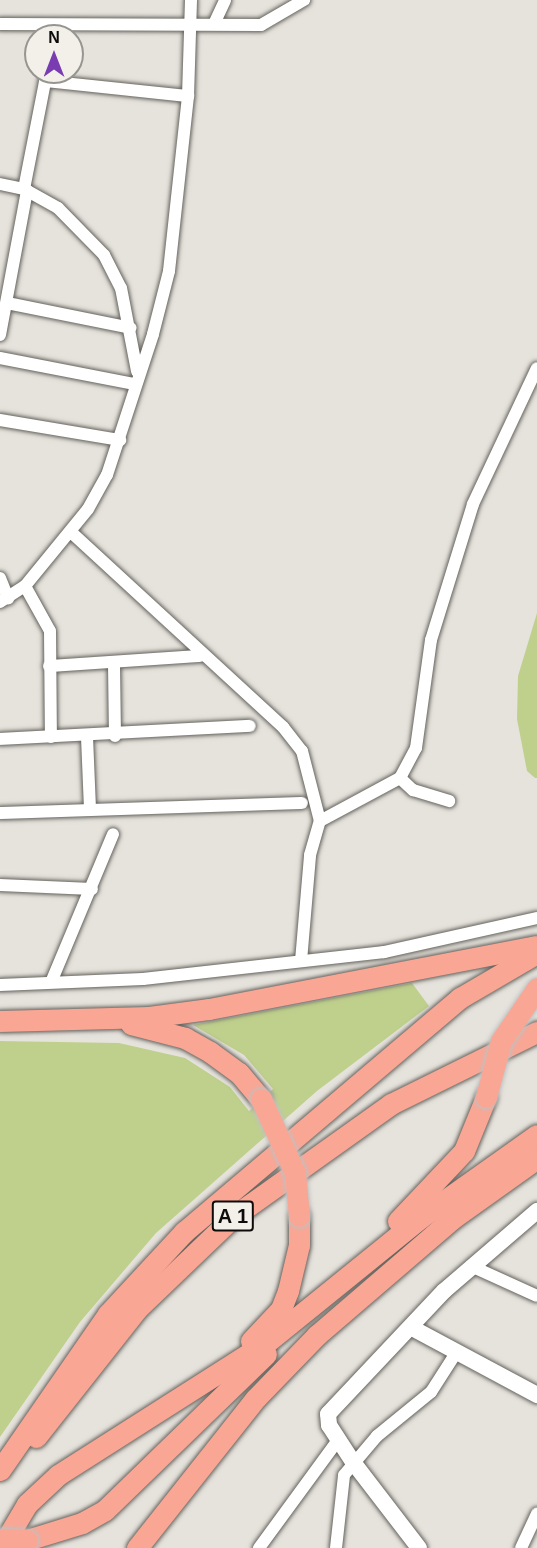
<!DOCTYPE html>
<html>
<head>
<meta charset="utf-8">
<style>
	body { margin:0 }
	#map { position:relative; width:537px; height:1548px; overflow:hidden; background:#e6e3dd; font-family:Arial,sans-serif }
	div>[style] { position:absolute }
	[style*='--x'] { left:calc(var(--x)*1px); top:calc(var(--y)*1px); width:calc(var(--w)*1px); rotate:calc(var(--a)*1deg) }
	.green>* { inset:0; background:#bfd08d }
	.roads { filter:drop-shadow(0 0 2px #64625c) drop-shadow(0 0 2px #64625c) }
	.street>* { height:12px; margin:-6px; padding:0 6px; transform-origin:6px; border-radius:6px; background:#fff }
	.secondary>* { height:16px; margin:-8px; padding:0 8px; transform-origin:8px; border-radius:8px; background:#fff }
	.highway>* { height:21px; margin:-10.5px; padding:0 10.5px; transform-origin:10.5px; border-radius:10.5px; background:#faa695 }
	.bridges { filter:drop-shadow(0 0 2px #c0c0bf) drop-shadow(0 0 2px #c0c0bf) }
	.highway-bridge>* { height:21px; margin:-10.5px; padding:0 10.5px; transform-origin:10.5px; border-radius:10.5px; background:#faa695 }
	span { translate:-50% -50%; white-space:nowrap; text-align:center; line-height:1.15; -webkit-text-stroke:6px #f3f0ea; paint-order:stroke }
	.shield-label span { padding:2px 4px; background:#f3f0ea; border:2px solid; border-radius:4px; -webkit-text-stroke-width:0 }
	.shield-label { font-size:20px; color:#0d0c0a; font-weight:700 }
	.north { position:absolute; left:24px; top:24px; width:60px; height:60px; box-sizing:border-box; background:#f3f0ea; border:2px solid #979590; border-radius:50%; rotate:0deg; font-size:16px; font-weight:700; line-height:24px; text-align:center; color:#0d0c0a }
	.north::after { content:''; display:block; margin:auto; width:21px; height:27px; background:#793cb1; clip-path:polygon(50% 0,100% 100%,50% 72%,0 100%) }
</style>
</head>
<body>
<div id="map">
	<div class="green">
		<div style="clip-path:polygon(537px 613px,537px 778px,535px 778px,527px 771px,517px 719px,518px 676px)"></div>
		<div style="clip-path:polygon(412px 983px,429px 1006px,317px 1091px,156px 1233px,80px 1322px,0 1437px,0 1041px,119px 1043px,185px 1058px,230px 1087px,249px 1111px,273px 1089px,244px 1055px,193px 1025px)"></div>
	</div>
	<div class="roads">
		<div class="street">
			<div style="--x:0;--y:24;--w:261;--a:0.2"></div>
			<div style="--x:261;--y:25;--w:50;--a:-30.2"></div>
			<div style="--x:214;--y:24;--w:26;--a:-65"></div>
			<div style="--x:45;--y:81;--w:144;--a:6"></div>
			<div style="--x:0;--y:184;--w:25;--a:12"></div>
			<div style="--x:24;--y:189;--w:39;--a:29"></div>
			<div style="--x:58;--y:208;--w:66;--a:45.6"></div>
			<div style="--x:104;--y:255;--w:37;--a:63"></div>
			<div style="--x:121;--y:288;--w:85;--a:79.1"></div>
			<div style="--x:24;--y:189;--w:119;--a:-78.9"></div>
			<div style="--x:7;--y:303;--w:126;--a:11.4"></div>
			<div style="--x:0;--y:335;--w:147;--a:-79.4"></div>
			<div style="--x:0;--y:358;--w:136;--a:11"></div>
			<div style="--x:0;--y:420;--w:122;--a:9.5"></div>
			<div style="--x:72;--y:533;--w:287;--a:42.6"></div>
			<div style="--x:283;--y:727;--w:31;--a:52"></div>
			<div style="--x:302;--y:751;--w:72;--a:75.6"></div>
			<div style="--x:0;--y:578;--w:22;--a:68"></div>
			<div style="--x:25;--y:586;--w:51;--a:60.9"></div>
			<div style="--x:50;--y:631;--w:106;--a:89.5"></div>
			<div style="--x:0;--y:602;--w:30;--a:-33"></div>
			<div style="--x:25;--y:586;--w:99;--a:-50.7"></div>
			<div style="--x:88;--y:509;--w:39;--a:-61"></div>
			<div style="--x:107;--y:475;--w:148;--a:-71.9"></div>
			<div style="--x:153;--y:334;--w:65;--a:-75.7"></div>
			<div style="--x:169;--y:271;--w:176;--a:-83.8"></div>
			<div style="--x:188;--y:96;--w:96;--a:-88.2"></div>
			<div style="--x:114;--y:665;--w:71;--a:89.2"></div>
			<div style="--x:49;--y:666;--w:151;--a:-3.8"></div>
			<div style="--x:87;--y:737;--w:73;--a:87.6"></div>
			<div style="--x:0;--y:739;--w:250;--a:-3"></div>
			<div style="--x:400;--y:778;--w:34;--a:-62"></div>
			<div style="--x:416;--y:748;--w:109;--a:-82.1"></div>
			<div style="--x:431;--y:640;--w:142;--a:-72.8"></div>
			<div style="--x:473;--y:504;--w:150;--a:-64.8"></div>
			<div style="--x:0;--y:813;--w:302;--a:-1.9"></div>
			<div style="--x:0;--y:885;--w:92;--a:2.5"></div>
			<div style="--x:301;--y:961;--w:106;--a:-85.1"></div>
			<div style="--x:310;--y:855;--w:35;--a:-74"></div>
			<div style="--x:320;--y:821;--w:91;--a:-28.3"></div>
			<div style="--x:400;--y:778;--w:18;--a:43"></div>
			<div style="--x:413;--y:790;--w:38;--a:17"></div>
			<div style="--x:52;--y:980;--w:158;--a:-67.3"></div>
			<div style="--x:0;--y:985;--w:143;--a:-2.4"></div>
			<div style="--x:143;--y:979;--w:243;--a:-6.4"></div>
			<div style="--x:384;--y:952;--w:157;--a:-12.5"></div>
			<div style="--x:471;--y:1266;--w:72;--a:24.4"></div>
			<div style="--x:259;--y:1548;--w:134;--a:-53.8"></div>
			<div style="--x:336;--y:1548;--w:73;--a:-83.7"></div>
			<div style="--x:344;--y:1475;--w:51;--a:-49.8"></div>
			<div style="--x:377;--y:1436;--w:70;--a:-39.2"></div>
			<div style="--x:431;--y:1392;--w:46;--a:-57.3"></div>
			<div style="--x:521;--y:1548;--w:38;--a:-65"></div>
		</div>
		<div class="secondary">
			<div style="--x:414;--y:1329;--w:140;--a:28.2"></div>
			<div style="--x:419;--y:1548;--w:108;--a:-127.5"></div>
			<div style="--x:353;--y:1462;--w:44;--a:-123"></div>
			<div style="--x:329;--y:1425;--w:11;--a:-95"></div>
			<div style="--x:328;--y:1414;--w:169;--a:-46.7"></div>
			<div style="--x:444;--y:1291;--w:123;--a:-40.7"></div>
		</div>
		<div class="highway">
			<div style="--x:0;--y:1021;--w:149;--a:-1.5"></div>
			<div style="--x:149;--y:1017;--w:61;--a:-7.6"></div>
			<div style="--x:209;--y:1009;--w:333;--a:-10.9"></div>
			<div style="--x:131;--y:1024;--w:56;--a:14.5"></div>
			<div style="--x:185;--y:1038;--w:29;--a:29"></div>
			<div style="--x:210;--y:1052;--w:36;--a:36"></div>
			<div style="--x:239;--y:1073;--w:34;--a:50"></div>
			<div style="--x:398;--y:1221;--w:96;--a:-46.7"></div>
			<div style="--x:464;--y:1151;--w:58;--a:-67.8"></div>
			<div style="--x:251;--y:1341;--w:44;--a:-46.8"></div>
			<div style="--x:281;--y:1309;--w:19;--a:-69"></div>
			<div style="--x:288;--y:1291;--w:47;--a:-76.6"></div>
			<div style="--x:299;--y:1245;--w:29;--a:-90"></div>
			<div style="--x:36;--y:1437;--w:163;--a:-51.7"></div>
			<div style="--x:137;--y:1309;--w:134;--a:-43.8"></div>
			<div style="--x:234;--y:1216;--w:193;--a:-35.5"></div>
			<div style="--x:391;--y:1104;--w:163;--a:-26.3"></div>
			<div style="--x:0;--y:1470;--w:190;--a:-55.3"></div>
			<div style="--x:108;--y:1314;--w:112;--a:-47.2"></div>
			<div style="--x:184;--y:1232;--w:362;--a:-40.3"></div>
			<div style="--x:460;--y:998;--w:89;--a:-30.3"></div>
			<div style="--x:27;--y:1540;--w:58;--a:-17.2"></div>
			<div style="--x:82;--y:1523;--w:26;--a:-29"></div>
			<div style="--x:105;--y:1510;--w:224;--a:-44.1"></div>
			<div style="--x:1;--y:1548;--w:51;--a:-59.4"></div>
			<div style="--x:27;--y:1504;--w:42;--a:-43.1"></div>
			<div style="--x:58;--y:1475;--w:248;--a:-32.5"></div>
			<div style="--x:267;--y:1342;--w:197;--a:-39"></div>
			<div style="--x:420;--y:1218;--w:143;--a:-35.4"></div>
			<div style="--x:137;--y:1548;--w:191;--a:-51.6"></div>
			<div style="--x:256;--y:1398;--w:88;--a:-45.9"></div>
			<div style="--x:317;--y:1335;--w:179;--a:-40.7"></div>
			<div style="--x:453;--y:1218;--w:103;--a:-35.5"></div>
		</div>
	</div>
	<div class="bridges">
		<div class="highway-bridge">
			<div style="--x:486;--y:1097;--w:58;--a:-75"></div>
			<div style="--x:501;--y:1041;--w:64;--a:-55.8"></div>
			<div style="--x:261;--y:1099;--w:81;--a:65.3"></div>
			<div style="--x:295;--y:1173;--w:43;--a:84.7"></div>
			<div style="--x:0;--y:1539;--w:27;--a:2"></div>
		</div>
	</div>
	<div class="shield-label">
		<span style="left:233px;top:1216px">A 1</span>
	</div>
	<div class="north">N</div>
</div>
</body>
</html>
